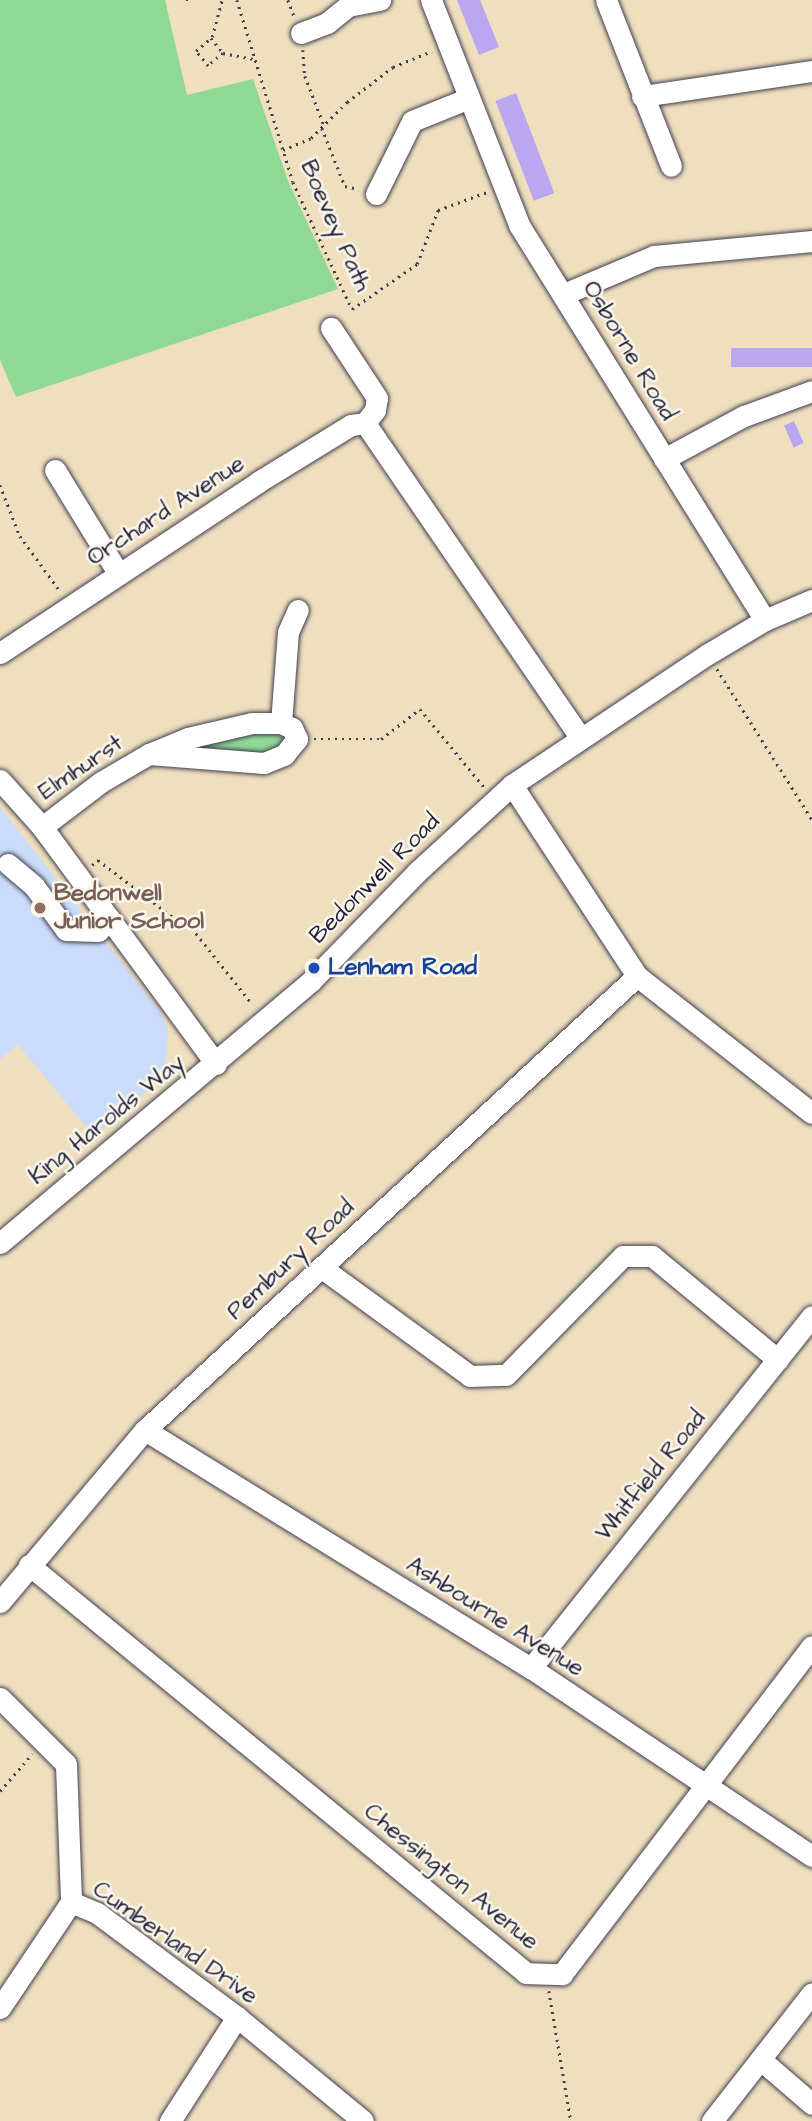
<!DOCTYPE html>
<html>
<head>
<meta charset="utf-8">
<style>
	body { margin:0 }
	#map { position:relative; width:812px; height:2121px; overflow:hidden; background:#efdfbf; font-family:"Architects Daughter",sans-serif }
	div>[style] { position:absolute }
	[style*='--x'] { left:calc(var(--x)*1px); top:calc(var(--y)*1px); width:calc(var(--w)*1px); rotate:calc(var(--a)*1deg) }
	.built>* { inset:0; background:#cadcf9 }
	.green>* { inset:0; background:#8fd995 }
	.building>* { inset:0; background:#b9a7ef; transform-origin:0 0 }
	.path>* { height:2.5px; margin-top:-1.25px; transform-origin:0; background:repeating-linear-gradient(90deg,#413e4f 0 2px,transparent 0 7px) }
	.roads { filter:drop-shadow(0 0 2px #413e4f) drop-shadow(0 0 2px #413e4f) }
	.minor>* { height:21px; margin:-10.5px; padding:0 10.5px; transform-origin:10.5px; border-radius:10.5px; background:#fff }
	.dots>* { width:19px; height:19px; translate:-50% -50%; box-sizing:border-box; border:4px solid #fbf7ec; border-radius:50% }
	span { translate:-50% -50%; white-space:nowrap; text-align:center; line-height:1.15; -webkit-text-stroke:5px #fbf7ec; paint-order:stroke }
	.street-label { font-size:24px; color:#22223b }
	.education-label { font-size:24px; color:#785e54; font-weight:700 }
	.left { translate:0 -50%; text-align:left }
	.transit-label { font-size:24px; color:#164399; font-weight:700 }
</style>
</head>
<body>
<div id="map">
	<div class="built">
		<div style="clip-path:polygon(0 807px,159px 1010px,168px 1028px,166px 1066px,152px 1087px,94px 1136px,18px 1045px,0 1059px)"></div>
	</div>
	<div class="green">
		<div style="clip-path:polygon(0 0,165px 0,187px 95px,253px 79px,288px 181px,338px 289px,16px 397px,0 360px)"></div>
		<div style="clip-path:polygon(278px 731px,285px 743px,266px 756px,179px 752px,237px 735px)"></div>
	</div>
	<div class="building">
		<div style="clip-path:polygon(457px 0,480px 0,499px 47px,479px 55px)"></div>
		<div style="left:516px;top:93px;width:107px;height:22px;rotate:69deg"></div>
		<div style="left:812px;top:348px;width:19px;height:81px;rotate:90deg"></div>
		<div style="left:794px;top:421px;width:24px;height:11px;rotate:66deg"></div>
	</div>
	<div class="path">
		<div style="--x:186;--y:0;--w:2;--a:0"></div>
		<div style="--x:237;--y:0;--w:190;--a:72.9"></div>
		<div style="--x:293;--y:182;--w:140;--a:65.1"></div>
		<div style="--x:352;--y:309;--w:79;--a:-34.7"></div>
		<div style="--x:417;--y:264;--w:58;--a:-68.7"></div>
		<div style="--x:438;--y:210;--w:52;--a:-20.2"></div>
		<div style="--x:288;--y:0;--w:17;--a:69"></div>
		<div style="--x:211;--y:38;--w:19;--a:51"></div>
		<div style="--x:223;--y:53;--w:20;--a:139"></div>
		<div style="--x:208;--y:66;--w:19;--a:-129"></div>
		<div style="--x:196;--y:51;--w:21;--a:-41"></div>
		<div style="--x:212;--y:37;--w:38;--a:-75"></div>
		<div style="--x:303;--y:50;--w:26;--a:86"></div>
		<div style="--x:305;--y:76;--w:53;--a:68.8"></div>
		<div style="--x:223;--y:53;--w:32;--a:11"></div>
		<div style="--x:322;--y:128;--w:62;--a:68.4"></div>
		<div style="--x:345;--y:186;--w:14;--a:12"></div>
		<div style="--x:283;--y:150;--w:30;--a:-23"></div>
		<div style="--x:311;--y:138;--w:51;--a:-45"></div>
		<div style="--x:347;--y:102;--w:58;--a:-37.3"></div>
		<div style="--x:393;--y:67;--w:42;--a:-22.3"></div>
		<div style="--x:0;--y:485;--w:55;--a:68.6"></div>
		<div style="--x:20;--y:536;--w:68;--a:54"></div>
		<div style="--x:717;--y:669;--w:178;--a:57.7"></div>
		<div style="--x:314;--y:739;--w:67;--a:0"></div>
		<div style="--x:381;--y:739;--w:49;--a:-37.6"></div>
		<div style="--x:420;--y:709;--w:101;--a:50.6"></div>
		<div style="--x:92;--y:865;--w:8;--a:-40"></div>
		<div style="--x:98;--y:860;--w:101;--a:37.3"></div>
		<div style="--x:178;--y:921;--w:6;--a:-39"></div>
		<div style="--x:183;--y:917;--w:112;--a:51.5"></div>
		<div style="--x:0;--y:1791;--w:49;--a:-49.1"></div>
		<div style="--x:549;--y:1991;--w:132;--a:80.4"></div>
	</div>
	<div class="roads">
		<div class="minor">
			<div style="--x:431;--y:0;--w:242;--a:68.6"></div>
			<div style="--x:519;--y:225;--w:465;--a:58.1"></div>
			<div style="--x:606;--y:0;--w:178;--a:68.6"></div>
			<div style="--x:301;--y:33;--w:28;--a:-21"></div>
			<div style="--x:327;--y:23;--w:27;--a:-39"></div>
			<div style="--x:348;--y:6;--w:33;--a:-11"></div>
			<div style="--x:642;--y:96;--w:172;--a:-8.4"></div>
			<div style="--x:376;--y:194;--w:81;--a:-63.7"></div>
			<div style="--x:412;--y:121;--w:61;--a:-22"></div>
			<div style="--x:564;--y:294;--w:98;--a:-22.9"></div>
			<div style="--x:654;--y:256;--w:159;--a:-5.4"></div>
			<div style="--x:365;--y:423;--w:382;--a:55.6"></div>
			<div style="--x:664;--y:459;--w:91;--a:-28.3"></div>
			<div style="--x:744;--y:416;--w:72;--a:-20.2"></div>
			<div style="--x:55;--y:470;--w:119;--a:58.5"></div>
			<div style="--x:0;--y:653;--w:310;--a:-33.5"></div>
			<div style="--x:258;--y:482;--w:109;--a:-31.5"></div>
			<div style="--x:351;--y:425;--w:14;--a:-8"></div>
			<div style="--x:365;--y:423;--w:16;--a:-52"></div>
			<div style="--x:375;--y:410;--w:12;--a:-81"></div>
			<div style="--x:377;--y:398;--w:84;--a:-123.3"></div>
			<div style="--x:281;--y:723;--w:91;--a:-85.6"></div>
			<div style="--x:288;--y:632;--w:24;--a:-66"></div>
			<div style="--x:0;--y:780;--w:63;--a:48.2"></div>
			<div style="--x:42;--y:827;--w:294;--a:53.7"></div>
			<div style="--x:512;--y:785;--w:228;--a:56.8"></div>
			<div style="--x:637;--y:976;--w:222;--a:38.1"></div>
			<div style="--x:42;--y:827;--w:74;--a:-37.3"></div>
			<div style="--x:101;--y:782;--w:56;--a:-30.3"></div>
			<div style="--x:149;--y:754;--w:115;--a:4.5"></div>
			<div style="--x:264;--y:763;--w:22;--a:-22"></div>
			<div style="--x:284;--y:755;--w:21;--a:-51"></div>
			<div style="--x:297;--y:739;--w:12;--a:-114"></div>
			<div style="--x:292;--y:728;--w:12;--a:-156"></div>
			<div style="--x:281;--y:723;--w:29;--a:180"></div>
			<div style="--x:252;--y:723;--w:66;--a:166.8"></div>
			<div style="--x:188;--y:738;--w:42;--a:157.7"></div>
			<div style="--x:8;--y:864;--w:34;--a:40"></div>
			<div style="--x:34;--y:886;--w:54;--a:54"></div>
			<div style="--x:66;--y:930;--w:32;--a:2"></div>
			<div style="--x:98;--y:931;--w:17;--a:-45"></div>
			<div style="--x:0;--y:1243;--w:408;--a:-40.1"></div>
			<div style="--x:312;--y:980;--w:151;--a:-45.8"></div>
			<div style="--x:417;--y:872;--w:129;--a:-42.5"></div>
			<div style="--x:512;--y:785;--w:236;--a:-33.8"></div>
			<div style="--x:708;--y:654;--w:66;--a:-30.8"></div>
			<div style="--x:765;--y:620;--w:51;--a:-23.1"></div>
			<div style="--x:322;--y:1268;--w:183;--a:36.1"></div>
			<div style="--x:470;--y:1376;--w:36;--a:-2"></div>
			<div style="--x:506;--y:1375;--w:167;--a:-45.5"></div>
			<div style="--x:623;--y:1256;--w:29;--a:0"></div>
			<div style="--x:652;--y:1256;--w:163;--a:39.5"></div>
			<div style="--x:145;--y:1430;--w:453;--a:31.7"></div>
			<div style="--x:531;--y:1668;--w:338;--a:33.8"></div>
			<div style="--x:29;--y:1565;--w:643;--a:39.38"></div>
			<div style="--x:526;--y:1973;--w:36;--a:2"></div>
			<div style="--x:562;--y:1974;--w:412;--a:-52.7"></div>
			<div style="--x:0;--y:1602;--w:225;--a:-49.9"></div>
			<div style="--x:145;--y:1430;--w:669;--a:-42.7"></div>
			<div style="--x:531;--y:1668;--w:450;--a:-51.4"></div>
			<div style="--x:0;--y:1698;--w:93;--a:45"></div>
			<div style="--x:66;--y:1764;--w:138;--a:87.9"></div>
			<div style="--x:71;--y:1902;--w:28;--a:23"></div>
			<div style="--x:97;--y:1913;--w:174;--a:36.6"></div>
			<div style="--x:237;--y:2017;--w:163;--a:39.5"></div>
			<div style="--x:0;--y:2008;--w:128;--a:-56.2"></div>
			<div style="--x:761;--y:2060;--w:67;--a:40.8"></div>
			<div style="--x:170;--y:2121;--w:124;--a:-57.2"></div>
			<div style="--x:712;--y:2121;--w:162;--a:-52"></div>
		</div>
	</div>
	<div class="dots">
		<div style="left:40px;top:908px;background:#8d6e63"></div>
		<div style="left:314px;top:968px;background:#1a4fb4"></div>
	</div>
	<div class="street-label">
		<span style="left:335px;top:226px;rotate:66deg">Boevey Path</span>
		<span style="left:629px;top:351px;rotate:59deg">Osborne Road</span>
		<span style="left:166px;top:511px;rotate:-33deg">Orchard Avenue</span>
		<span style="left:81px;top:768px;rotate:-34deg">Elmhurst</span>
		<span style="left:375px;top:879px;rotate:-45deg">Bedonwell Road</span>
		<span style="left:107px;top:1120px;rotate:-39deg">King Harolds Way</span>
		<span style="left:291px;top:1260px;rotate:-43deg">Pembury Road</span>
		<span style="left:651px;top:1476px;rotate:-51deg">Whitfield Road</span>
		<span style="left:495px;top:1617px;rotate:32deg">Ashbourne Avenue</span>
		<span style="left:451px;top:1877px;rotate:39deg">Chessington Avenue</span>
		<span style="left:175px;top:1943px;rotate:35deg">Cumberland Drive</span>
	</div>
	<div class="education-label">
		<span class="left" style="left:54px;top:908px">Bedonwell<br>Junior School</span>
	</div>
	<div class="transit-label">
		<span class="left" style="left:328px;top:968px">Lenham Road</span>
	</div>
</div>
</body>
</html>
